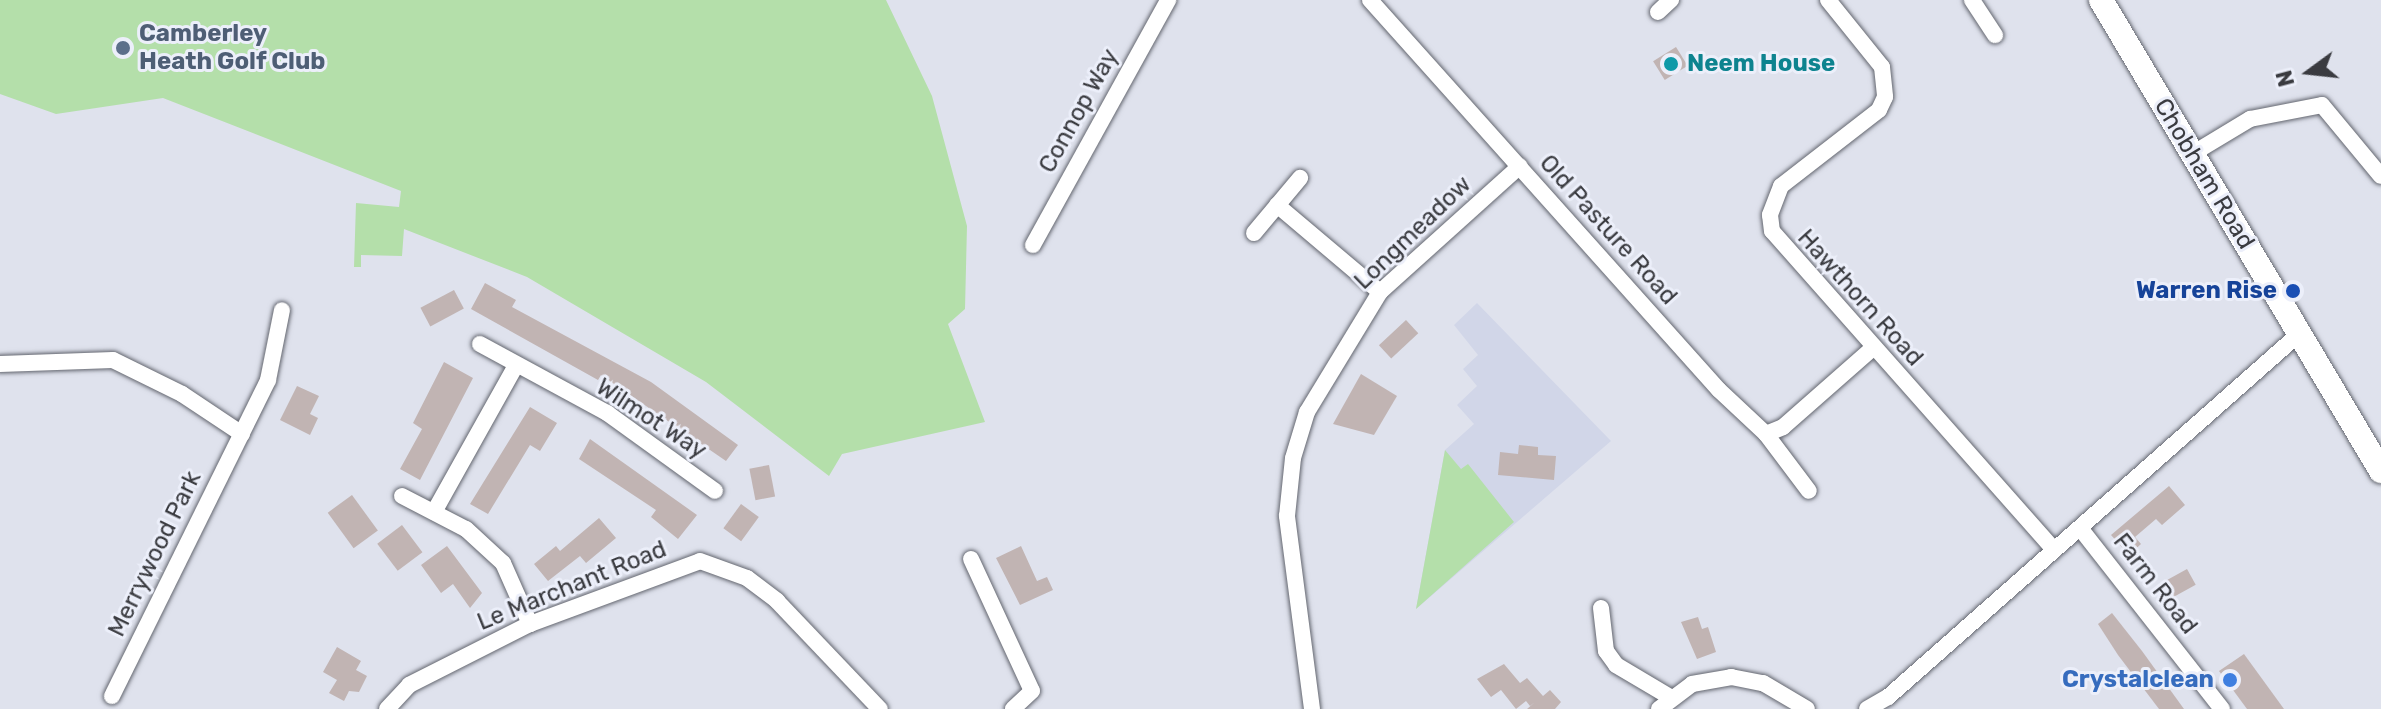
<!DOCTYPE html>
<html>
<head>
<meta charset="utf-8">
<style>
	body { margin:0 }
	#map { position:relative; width:2381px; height:709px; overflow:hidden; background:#dfe2ed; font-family:Rubik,sans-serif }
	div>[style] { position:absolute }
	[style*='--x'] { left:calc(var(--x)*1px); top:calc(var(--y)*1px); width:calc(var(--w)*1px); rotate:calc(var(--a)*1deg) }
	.built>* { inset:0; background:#d1d6e8 }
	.green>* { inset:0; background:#b4dfaa }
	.building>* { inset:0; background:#c1b4b3; transform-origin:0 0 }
	.roads { filter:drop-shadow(0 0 2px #63666f) drop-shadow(0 0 2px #63666f) }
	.street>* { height:16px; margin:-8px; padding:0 8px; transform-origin:8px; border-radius:8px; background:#fff }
	.secondary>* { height:24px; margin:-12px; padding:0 12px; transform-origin:12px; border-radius:12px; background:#fff }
	.dots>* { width:22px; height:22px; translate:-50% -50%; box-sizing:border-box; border:4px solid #eceffa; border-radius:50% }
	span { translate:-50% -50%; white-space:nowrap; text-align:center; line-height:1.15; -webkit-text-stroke:6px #eceffa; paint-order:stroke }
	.service-label { font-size:24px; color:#4e5e75; font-weight:700 }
	.left { translate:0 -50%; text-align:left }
	.culture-label { font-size:24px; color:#0d838f; font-weight:700 }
	.street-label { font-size:24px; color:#3a3b40 }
	.transit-label { font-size:24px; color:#164399; font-weight:700 }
	.right { translate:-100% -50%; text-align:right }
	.shop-label { font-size:24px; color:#366cbe; font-weight:700 }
	.north { position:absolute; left:2269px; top:32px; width:80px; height:80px; -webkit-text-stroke:6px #eceffa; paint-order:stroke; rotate:255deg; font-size:22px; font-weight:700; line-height:32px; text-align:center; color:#3a3b40 }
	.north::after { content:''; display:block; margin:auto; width:28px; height:36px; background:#3a3b40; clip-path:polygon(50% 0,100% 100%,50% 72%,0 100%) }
</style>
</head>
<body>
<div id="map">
	<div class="built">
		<div style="clip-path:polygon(1477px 303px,1611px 441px,1416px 609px,1445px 450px,1474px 424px,1457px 405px,1477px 386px,1463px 369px,1478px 355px,1454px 325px)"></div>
	</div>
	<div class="green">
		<div style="clip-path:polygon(0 0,886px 0,932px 96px,967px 226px,965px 309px,948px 324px,985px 422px,842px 454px,829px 476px,706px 382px,527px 277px,404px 229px,402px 256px,361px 255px,361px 267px,354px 267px,356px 203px,399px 207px,401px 191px,163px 98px,56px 114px,0 94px)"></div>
		<div style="clip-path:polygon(1445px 450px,1461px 469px,1468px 464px,1514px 522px,1416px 609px)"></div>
	</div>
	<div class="building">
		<div style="left:1676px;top:47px;width:22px;height:27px;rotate:58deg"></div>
		<div style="clip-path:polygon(485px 283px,516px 300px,512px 307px,651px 382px,738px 445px,726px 461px,601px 375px,598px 380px,471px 309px)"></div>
		<div style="left:454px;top:290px;width:21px;height:38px;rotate:62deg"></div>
		<div style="left:1406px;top:320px;width:18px;height:37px;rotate:47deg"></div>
		<div style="clip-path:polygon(444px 362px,473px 378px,420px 480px,400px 469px,422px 429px,413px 423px)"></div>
		<div style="clip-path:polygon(1361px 374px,1397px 396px,1374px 435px,1333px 424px)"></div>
		<div style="clip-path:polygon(297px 386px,319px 396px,310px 414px,318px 418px,310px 435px,280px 420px)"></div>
		<div style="clip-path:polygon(530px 407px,557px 423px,540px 451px,530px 445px,488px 514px,470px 504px)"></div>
		<div style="clip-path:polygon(590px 439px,697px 515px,678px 539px,651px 517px,656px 510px,579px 459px)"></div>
		<div style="clip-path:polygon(1519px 445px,1538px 447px,1538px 455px,1556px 456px,1554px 480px,1498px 475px,1500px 452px,1518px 454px)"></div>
		<div style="left:769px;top:465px;width:32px;height:20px;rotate:79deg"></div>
		<div style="clip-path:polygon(2169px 486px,2185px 505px,2162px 525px,2156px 519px,2135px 537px,2141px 544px,2129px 555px,2111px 535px)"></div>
		<div style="left:352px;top:495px;width:44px;height:30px;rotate:54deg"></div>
		<div style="left:741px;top:504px;width:22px;height:30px;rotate:36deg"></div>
		<div style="clip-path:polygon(599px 518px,616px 538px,586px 563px,580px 556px,548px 581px,534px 564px,556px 546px,560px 551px)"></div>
		<div style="left:402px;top:525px;width:34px;height:31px;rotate:53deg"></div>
		<div style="clip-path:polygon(447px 546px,482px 593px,470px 608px,453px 584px,441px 593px,421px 565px)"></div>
		<div style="clip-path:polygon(1021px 546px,1037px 581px,1047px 577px,1053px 590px,1020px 605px,996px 558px)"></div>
		<div style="left:2187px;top:569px;width:18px;height:29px;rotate:61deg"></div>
		<div style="clip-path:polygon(2112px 613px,2142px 651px,2184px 709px,2159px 709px,2118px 655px,2098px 624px)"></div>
		<div style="clip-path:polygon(1698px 617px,1702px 629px,1708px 627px,1716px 652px,1697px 659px,1681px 622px)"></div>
		<div style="clip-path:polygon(337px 647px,361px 661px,356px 670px,367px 676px,359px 692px,349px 691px,344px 701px,329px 693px,337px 680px,323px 672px)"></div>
		<div style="clip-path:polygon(2244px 654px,2284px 709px,2247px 709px,2219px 671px)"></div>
		<div style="clip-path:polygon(1504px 664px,1520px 683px,1527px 678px,1543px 696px,1550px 690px,1561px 702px,1555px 709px,1527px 709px,1535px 702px,1530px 706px,1526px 701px,1516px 709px,1501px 690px,1491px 697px,1477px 679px)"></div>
	</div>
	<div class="roads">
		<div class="street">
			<div style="--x:1370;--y:0;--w:523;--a:48.18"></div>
			<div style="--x:1719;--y:390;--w:64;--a:43.1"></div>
			<div style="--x:1766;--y:434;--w:71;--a:53"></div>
			<div style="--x:1828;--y:0;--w:86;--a:51.1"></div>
			<div style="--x:1882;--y:67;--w:30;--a:84"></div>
			<div style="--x:1885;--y:97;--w:14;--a:115"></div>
			<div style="--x:1879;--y:110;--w:124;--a:142.2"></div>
			<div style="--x:1781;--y:186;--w:31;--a:111"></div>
			<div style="--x:1770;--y:215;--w:16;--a:83"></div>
			<div style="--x:1772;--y:231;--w:426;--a:48.5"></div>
			<div style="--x:1972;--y:0;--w:42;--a:56.7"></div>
			<div style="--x:1658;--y:12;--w:18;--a:-43"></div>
			<div style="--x:2192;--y:154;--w:68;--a:-31.1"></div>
			<div style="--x:2250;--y:119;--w:73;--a:-11"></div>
			<div style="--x:2322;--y:105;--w:92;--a:50.3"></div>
			<div style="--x:1277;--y:205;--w:135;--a:40.2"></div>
			<div style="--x:1254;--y:233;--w:72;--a:-50.1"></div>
			<div style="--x:1033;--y:245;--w:280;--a:-61.1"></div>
			<div style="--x:480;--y:344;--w:145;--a:28.5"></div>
			<div style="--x:607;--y:413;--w:133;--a:35.8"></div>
			<div style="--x:0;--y:364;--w:113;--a:-2"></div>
			<div style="--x:113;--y:360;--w:77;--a:26.2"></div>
			<div style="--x:182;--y:394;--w:72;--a:33.7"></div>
			<div style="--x:1766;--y:434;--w:18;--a:-22"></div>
			<div style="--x:1783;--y:427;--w:120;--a:-41.3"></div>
			<div style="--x:402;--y:496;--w:72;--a:27.3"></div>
			<div style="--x:466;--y:529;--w:50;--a:42.6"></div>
			<div style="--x:503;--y:563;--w:67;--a:66.1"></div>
			<div style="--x:434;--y:512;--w:166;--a:-60.8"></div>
			<div style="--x:2080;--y:528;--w:230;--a:51.9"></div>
			<div style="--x:971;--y:559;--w:145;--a:65.2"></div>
			<div style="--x:1032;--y:691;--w:26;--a:137"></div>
			<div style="--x:1601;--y:608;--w:43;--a:83.4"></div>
			<div style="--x:1606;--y:651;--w:17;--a:54"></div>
			<div style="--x:1616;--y:665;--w:63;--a:30.7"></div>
			<div style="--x:112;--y:696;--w:352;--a:-63.7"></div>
			<div style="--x:268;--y:380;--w:71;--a:-78.7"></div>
			<div style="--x:387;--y:709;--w:33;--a:-47"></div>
			<div style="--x:409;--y:685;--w:136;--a:-26.8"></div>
			<div style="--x:530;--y:624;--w:181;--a:-20.3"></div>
			<div style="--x:700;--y:561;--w:50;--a:19.9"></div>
			<div style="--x:747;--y:578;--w:38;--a:37"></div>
			<div style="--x:777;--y:601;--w:149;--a:46.4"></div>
			<div style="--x:1312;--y:709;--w:195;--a:-97.4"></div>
			<div style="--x:1287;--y:516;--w:58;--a:-84.1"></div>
			<div style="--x:1293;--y:458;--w:48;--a:-73.1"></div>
			<div style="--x:1307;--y:412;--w:140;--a:-58.7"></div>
			<div style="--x:1380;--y:292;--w:188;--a:-42"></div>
			<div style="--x:1659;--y:709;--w:41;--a:-37.1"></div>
			<div style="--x:1692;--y:684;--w:40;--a:-10"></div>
			<div style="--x:1731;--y:677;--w:33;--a:11"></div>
			<div style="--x:1763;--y:683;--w:51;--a:30.6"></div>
			<div style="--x:1867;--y:709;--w:24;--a:-30"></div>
			<div style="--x:1888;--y:697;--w:550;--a:-41.46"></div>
		</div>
		<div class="secondary">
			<div style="--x:2101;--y:0;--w:548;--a:59.27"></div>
		</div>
	</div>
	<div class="dots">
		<div style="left:123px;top:48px;background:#5c6f8a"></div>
		<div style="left:1671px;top:64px;background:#0f9aa8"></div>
		<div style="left:2293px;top:291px;background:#1a4fb4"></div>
		<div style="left:2230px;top:680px;background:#3f7fe0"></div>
	</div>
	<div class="service-label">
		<span class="left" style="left:139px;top:48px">Camberley<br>Heath Golf Club</span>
	</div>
	<div class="culture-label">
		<span class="left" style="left:1687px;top:64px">Neem House</span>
	</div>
	<div class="street-label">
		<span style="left:1079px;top:111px;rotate:-61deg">Connop Way</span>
		<span style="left:2204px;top:174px;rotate:59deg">Chobham Road</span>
		<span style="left:1608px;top:230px;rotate:48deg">Old Pasture Road</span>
		<span style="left:1413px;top:233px;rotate:-44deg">Longmeadow</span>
		<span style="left:1860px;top:298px;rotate:48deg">Hawthorn Road</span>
		<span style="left:651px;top:419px;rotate:33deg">Wilmot Way</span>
		<span style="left:155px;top:554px;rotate:-64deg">Merrywood Park</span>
		<span style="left:2155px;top:584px;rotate:52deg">Farm Road</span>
		<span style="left:572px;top:586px;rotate:-22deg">Le Marchant Road</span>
	</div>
	<div class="transit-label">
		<span class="right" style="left:2277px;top:291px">Warren Rise</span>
	</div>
	<div class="shop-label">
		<span class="right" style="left:2214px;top:680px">Crystalclean</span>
	</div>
	<div class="north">N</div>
</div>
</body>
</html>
